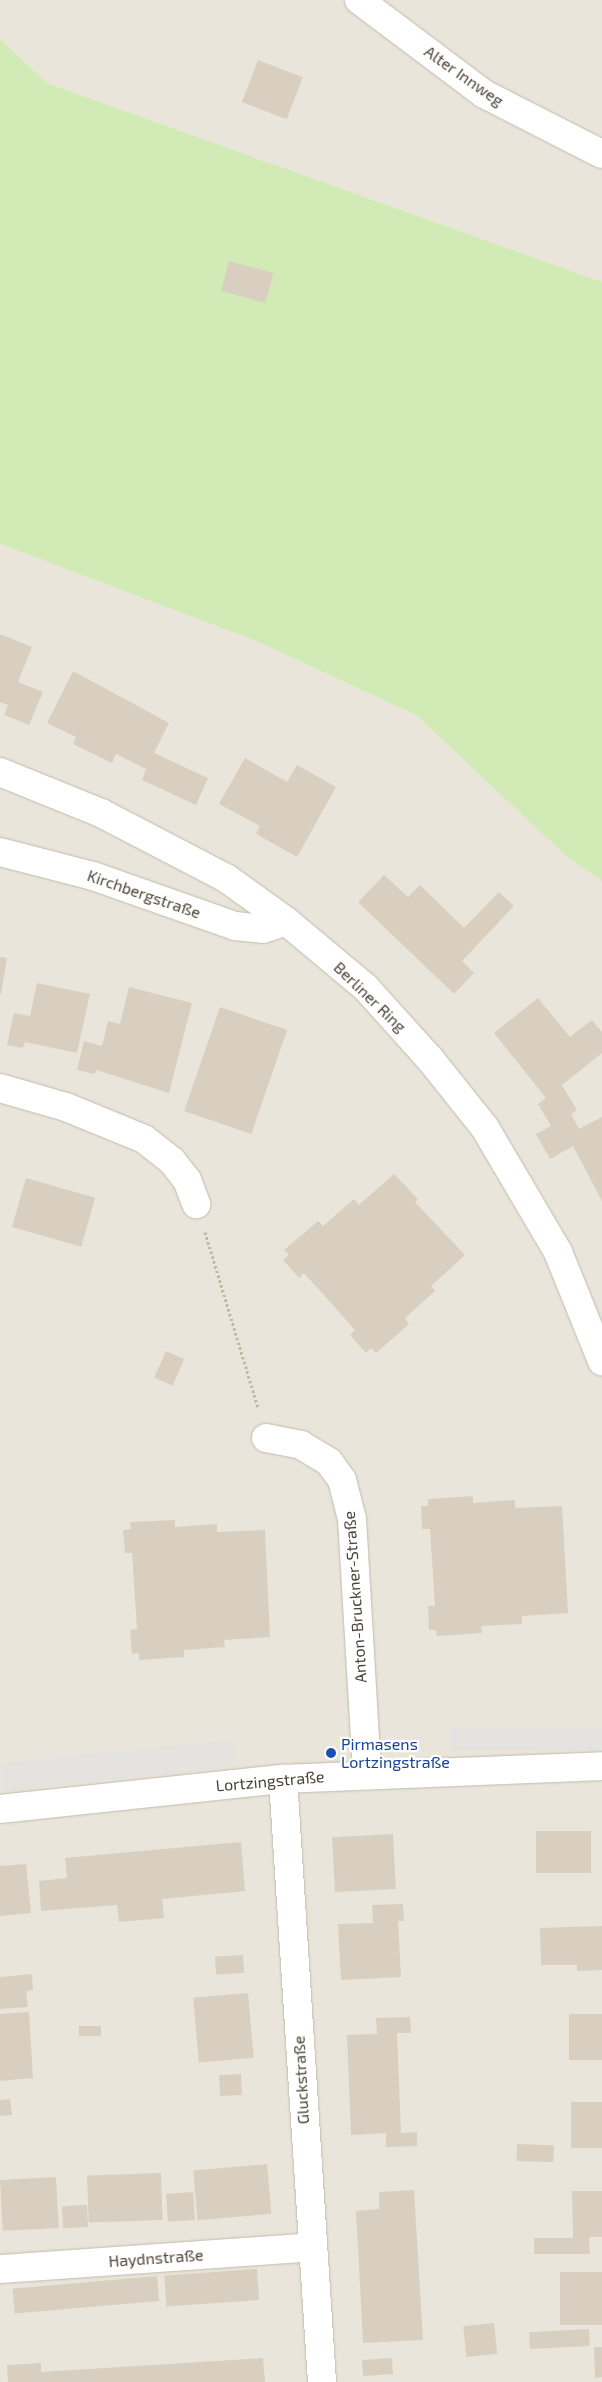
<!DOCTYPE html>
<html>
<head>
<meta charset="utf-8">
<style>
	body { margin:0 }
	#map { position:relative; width:602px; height:2382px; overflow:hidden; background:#f6f3ec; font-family:"Exo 2",sans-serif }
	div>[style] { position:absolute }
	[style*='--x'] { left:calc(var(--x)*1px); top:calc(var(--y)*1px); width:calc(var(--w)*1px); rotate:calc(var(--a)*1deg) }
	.residential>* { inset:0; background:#eae5da }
	.green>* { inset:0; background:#d2eab5 }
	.parking>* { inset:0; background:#e5e3e0; transform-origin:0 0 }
	.building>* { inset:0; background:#d8cfc1; transform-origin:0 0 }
	.path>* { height:3px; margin-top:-1.5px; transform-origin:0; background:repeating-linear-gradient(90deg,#c4b79f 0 2.5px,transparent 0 5px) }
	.roads { filter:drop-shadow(0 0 1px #c2bbae) drop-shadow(0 0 1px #c2bbae) }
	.minor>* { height:28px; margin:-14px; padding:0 14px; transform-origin:14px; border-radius:14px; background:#fff }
	.dots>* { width:14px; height:14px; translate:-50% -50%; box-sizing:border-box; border:2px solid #fff; border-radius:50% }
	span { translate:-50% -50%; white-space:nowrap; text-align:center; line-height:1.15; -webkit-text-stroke:4.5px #fff; paint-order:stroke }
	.street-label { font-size:16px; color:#4b4439 }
	.transit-label { font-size:16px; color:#164399 }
	.left { translate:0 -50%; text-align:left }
</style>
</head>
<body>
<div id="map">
	<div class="residential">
		<div style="clip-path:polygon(0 0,602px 0,602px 282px,47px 83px,0 39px)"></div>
		<div style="clip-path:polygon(0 544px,256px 641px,416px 715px,568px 858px,602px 881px,602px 2382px,0 2382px)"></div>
	</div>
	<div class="green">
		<div style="clip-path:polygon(0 39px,47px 83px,602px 282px,602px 881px,568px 858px,416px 715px,256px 641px,0 544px)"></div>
	</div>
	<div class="parking">
		<div style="left:602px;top:1728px;width:22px;height:153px;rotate:90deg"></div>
		<div style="left:232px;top:1739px;width:28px;height:233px;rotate:84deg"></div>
	</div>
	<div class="building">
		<div style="left:258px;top:60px;width:48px;height:45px;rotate:21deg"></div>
		<div style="left:229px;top:261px;width:46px;height:31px;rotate:15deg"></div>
		<div style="clip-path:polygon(0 634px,32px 647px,18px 682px,43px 692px,29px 725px,4px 715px,8px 705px,0 702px)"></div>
		<div style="clip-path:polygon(73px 671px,169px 723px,154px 753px,208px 778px,196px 805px,142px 780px,146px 769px,116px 754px,112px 763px,73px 744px,76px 737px,47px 723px)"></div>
		<div style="clip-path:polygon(245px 758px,287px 782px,297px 765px,336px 787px,297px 857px,256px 834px,260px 826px,219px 804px)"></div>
		<div style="clip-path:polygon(384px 875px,408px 897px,420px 885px,464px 928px,499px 892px,514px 906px,462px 961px,474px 973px,454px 994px,358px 902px)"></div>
		<div style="clip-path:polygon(0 957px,7px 958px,1px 994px,0 994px)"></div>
		<div style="clip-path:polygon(37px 983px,90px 994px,77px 1053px,25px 1042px,23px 1048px,7px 1045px,14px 1013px,30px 1016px)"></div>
		<div style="clip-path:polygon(129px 987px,192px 1003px,169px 1093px,96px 1070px,95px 1074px,77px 1070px,84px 1041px,102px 1046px,108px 1021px,120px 1024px)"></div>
		<div style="clip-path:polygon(538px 998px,570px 1037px,592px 1020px,602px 1032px,602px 1053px,562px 1085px,577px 1110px,571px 1114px,579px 1129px,602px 1117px,602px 1201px,573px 1146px,550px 1159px,536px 1134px,551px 1126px,538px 1104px,546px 1098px,494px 1033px)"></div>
		<div style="left:220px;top:1007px;width:71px;height:110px;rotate:19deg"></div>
		<div style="clip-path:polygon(394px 1174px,418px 1199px,415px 1202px,465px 1255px,431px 1286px,435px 1291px,405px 1318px,409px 1324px,376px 1353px,371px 1348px,366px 1353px,350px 1335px,355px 1330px,304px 1273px,299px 1278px,283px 1260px,289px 1255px,284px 1250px,318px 1221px,323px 1226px,354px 1199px,359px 1205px)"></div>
		<div style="left:26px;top:1178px;width:72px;height:51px;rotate:16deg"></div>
		<div style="left:166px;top:1351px;width:20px;height:29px;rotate:24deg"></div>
		<div style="clip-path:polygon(473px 1496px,473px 1503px,515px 1500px,515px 1508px,562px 1506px,568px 1613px,522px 1616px,522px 1624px,481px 1626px,482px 1633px,437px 1636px,436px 1630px,429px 1630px,428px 1606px,435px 1606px,430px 1529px,422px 1529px,421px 1506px,428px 1506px,428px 1499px)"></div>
		<div style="clip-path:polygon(175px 1520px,175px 1527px,217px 1524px,217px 1532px,265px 1530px,270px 1637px,224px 1640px,225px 1647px,184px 1650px,184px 1657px,139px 1660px,139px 1653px,132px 1654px,130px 1630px,137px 1629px,132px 1553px,125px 1553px,123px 1530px,131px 1529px,130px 1522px)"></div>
		<div style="left:536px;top:1831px;width:55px;height:42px"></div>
		<div style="left:393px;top:1834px;width:55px;height:61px;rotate:87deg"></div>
		<div style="clip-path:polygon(241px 1842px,245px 1891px,162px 1899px,164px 1918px,119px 1922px,117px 1905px,41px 1911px,39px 1881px,67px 1878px,65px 1858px)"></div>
		<div style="clip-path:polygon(26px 1864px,31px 1913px,0 1916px,0 1866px)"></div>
		<div style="clip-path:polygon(403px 1904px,404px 1921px,398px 1921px,401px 1977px,341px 1980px,338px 1924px,373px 1923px,372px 1905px)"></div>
		<div style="clip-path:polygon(602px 1926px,602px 1970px,577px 1971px,577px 1965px,541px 1965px,540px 1928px)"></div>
		<div style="left:243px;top:1955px;width:18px;height:28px;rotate:87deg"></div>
		<div style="clip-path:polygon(32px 1974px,33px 1990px,26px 1991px,28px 2007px,0 2009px,0 1977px)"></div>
		<div style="left:248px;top:1993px;width:65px;height:55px;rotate:85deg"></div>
		<div style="clip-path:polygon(29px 2012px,33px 2078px,0 2081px,0 2014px)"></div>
		<div style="left:569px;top:2014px;width:33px;height:46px"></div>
		<div style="clip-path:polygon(410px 2017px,411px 2033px,397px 2033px,401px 2133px,417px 2132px,417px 2146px,386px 2147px,386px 2133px,351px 2135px,347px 2035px,377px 2034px,376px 2018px)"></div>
		<div style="left:101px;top:2026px;width:10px;height:22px;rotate:90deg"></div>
		<div style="left:241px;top:2074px;width:21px;height:22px;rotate:87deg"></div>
		<div style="clip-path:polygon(10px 2099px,12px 2115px,0 2116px,0 2100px)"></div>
		<div style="left:571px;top:2102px;width:31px;height:46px"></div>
		<div style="left:517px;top:2144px;width:37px;height:17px;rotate:2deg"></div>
		<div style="left:267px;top:2164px;width:50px;height:74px;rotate:85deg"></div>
		<div style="left:161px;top:2173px;width:47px;height:74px;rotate:88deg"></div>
		<div style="left:56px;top:2177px;width:51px;height:56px;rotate:87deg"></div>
		<div style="clip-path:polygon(414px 2190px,423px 2340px,363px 2343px,356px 2211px,379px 2209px,379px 2192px)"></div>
		<div style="clip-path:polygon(572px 2191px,602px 2191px,602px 2237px,589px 2237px,590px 2254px,534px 2254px,534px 2238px,573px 2238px)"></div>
		<div style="left:193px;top:2192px;width:28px;height:27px;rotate:86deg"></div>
		<div style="left:87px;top:2205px;width:22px;height:25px;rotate:87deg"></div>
		<div style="left:257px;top:2269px;width:31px;height:93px;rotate:86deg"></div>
		<div style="left:602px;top:2272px;width:53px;height:42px;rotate:90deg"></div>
		<div style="left:157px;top:2276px;width:25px;height:145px;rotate:85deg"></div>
		<div style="left:494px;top:2323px;width:31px;height:31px;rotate:84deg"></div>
		<div style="left:589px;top:2329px;width:17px;height:60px;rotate:87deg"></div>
		<div style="clip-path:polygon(594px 2347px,602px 2347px,602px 2377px,595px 2378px)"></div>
		<div style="clip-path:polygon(263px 2358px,265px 2382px,8px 2382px,7px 2365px,41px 2363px,41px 2372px)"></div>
		<div style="left:392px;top:2358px;width:16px;height:30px;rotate:86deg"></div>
	</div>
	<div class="path">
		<div style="--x:205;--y:1232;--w:184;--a:73.2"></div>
	</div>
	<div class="roads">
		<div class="minor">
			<div style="--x:359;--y:0;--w:156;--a:36.9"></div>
			<div style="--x:484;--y:94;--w:132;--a:27"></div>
			<div style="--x:0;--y:772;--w:109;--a:22.1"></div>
			<div style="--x:101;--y:813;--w:141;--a:27.5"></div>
			<div style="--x:226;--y:878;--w:74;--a:35.6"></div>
			<div style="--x:286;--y:921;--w:104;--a:39.9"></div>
			<div style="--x:366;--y:988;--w:96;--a:48"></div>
			<div style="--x:430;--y:1059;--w:88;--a:51.4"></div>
			<div style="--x:485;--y:1128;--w:144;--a:59.5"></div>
			<div style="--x:558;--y:1252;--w:118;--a:68"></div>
			<div style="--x:0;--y:852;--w:96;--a:14.5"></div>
			<div style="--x:93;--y:876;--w:151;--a:19.4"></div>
			<div style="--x:235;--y:926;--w:28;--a:6"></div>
			<div style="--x:263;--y:929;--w:24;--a:-19"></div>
			<div style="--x:0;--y:1088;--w:69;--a:16.1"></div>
			<div style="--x:66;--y:1107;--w:84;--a:22.3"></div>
			<div style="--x:144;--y:1139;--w:36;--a:38"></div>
			<div style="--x:172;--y:1161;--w:24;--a:52"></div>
			<div style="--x:187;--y:1180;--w:26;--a:69"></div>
			<div style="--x:266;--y:1438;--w:36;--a:11"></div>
			<div style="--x:301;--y:1445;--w:33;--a:31"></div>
			<div style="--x:329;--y:1462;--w:22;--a:54"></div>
			<div style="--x:342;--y:1480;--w:40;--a:75.6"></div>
			<div style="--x:352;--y:1519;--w:256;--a:86.6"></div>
			<div style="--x:283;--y:1779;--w:604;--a:86.3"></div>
			<div style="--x:0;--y:1809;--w:285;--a:-6.1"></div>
			<div style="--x:283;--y:1779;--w:319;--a:-2.3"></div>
			<div style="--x:0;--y:2269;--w:313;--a:-4"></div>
		</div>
	</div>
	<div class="dots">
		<div style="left:331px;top:1753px;background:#1a4fb4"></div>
	</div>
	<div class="street-label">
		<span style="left:464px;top:76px;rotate:35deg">Alter Innweg</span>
		<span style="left:144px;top:894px;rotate:19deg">Kirchbergstraße</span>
		<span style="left:370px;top:997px;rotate:44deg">Berliner Ring</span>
		<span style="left:355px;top:1597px;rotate:-94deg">Anton-Bruckner-Straße</span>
		<span style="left:270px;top:1781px;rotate:-5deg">Lortzingstraße</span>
		<span style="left:301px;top:2080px;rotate:-93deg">Gluckstraße</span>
		<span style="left:156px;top:2258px;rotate:-4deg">Haydnstraße</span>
	</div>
	<div class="transit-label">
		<span class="left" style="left:341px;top:1753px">Pirmasens<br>Lortzingstraße</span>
	</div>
</div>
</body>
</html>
